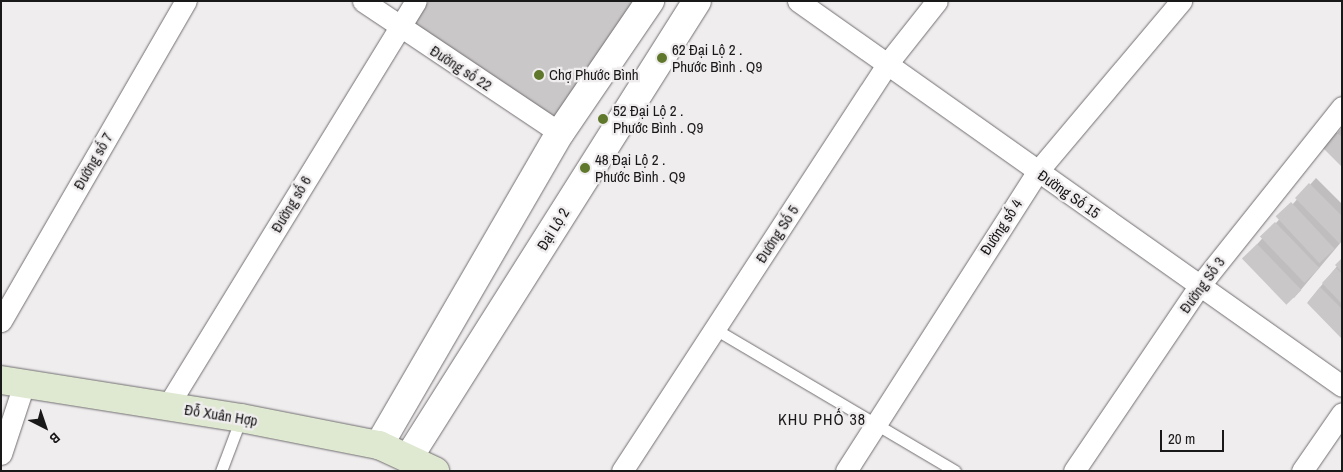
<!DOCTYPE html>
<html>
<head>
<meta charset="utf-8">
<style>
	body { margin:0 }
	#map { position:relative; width:1343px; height:472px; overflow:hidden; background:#f0edef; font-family:"Archivo Narrow",sans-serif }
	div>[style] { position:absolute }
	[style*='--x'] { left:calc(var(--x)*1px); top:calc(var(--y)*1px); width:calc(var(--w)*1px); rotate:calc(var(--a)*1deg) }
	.shadow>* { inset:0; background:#0003 }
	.building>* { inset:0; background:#cac7c9; transform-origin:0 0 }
	.roads { filter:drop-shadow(0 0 1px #716e70) drop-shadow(0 0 1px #716e70) }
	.service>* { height:11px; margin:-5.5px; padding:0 5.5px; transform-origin:5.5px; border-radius:5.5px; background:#fff }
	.minor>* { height:21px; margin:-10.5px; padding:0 10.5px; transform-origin:10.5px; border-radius:10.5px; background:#fff }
	.tertiary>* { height:28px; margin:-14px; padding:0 14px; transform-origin:14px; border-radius:14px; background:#fff }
	.secondary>* { height:28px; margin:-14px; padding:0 14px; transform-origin:14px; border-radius:14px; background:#dfe8d1 }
	.dots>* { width:14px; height:14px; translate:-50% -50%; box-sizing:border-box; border:2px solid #f0edef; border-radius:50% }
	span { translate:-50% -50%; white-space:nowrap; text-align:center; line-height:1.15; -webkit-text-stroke:4.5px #f0edef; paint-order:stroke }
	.poi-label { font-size:15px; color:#1a1919 }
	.left { translate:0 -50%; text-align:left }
	.street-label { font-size:15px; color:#1a1919 }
	.neighbourhood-label { font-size:16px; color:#1a1919; letter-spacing:1px }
	.frame { position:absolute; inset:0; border:2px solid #1a1919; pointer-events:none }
	.north { position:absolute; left:20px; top:402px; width:50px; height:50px; -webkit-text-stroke:4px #f0edef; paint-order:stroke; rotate:139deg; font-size:14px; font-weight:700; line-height:20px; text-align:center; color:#1a1919 }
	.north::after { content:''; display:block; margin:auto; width:18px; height:22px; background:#1a1919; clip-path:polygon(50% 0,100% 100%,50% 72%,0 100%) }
	.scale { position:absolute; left:1160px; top:430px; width:64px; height:22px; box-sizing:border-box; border:2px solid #1a1919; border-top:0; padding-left:6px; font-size:15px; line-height:18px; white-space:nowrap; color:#1a1919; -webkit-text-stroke:4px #f0edef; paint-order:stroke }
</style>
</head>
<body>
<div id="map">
	<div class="shadow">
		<div style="clip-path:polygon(1342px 128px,1342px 165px,1324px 147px)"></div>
		<div style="clip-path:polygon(1316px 178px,1342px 204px,1342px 241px,1294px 298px,1244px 259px)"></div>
		<div style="clip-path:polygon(1342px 260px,1342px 337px,1308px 302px)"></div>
	</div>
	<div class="building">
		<div style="clip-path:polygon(429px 1px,644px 1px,561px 122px,410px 28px)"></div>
		<div style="clip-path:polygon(1336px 132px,1342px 137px,1342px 167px,1322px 147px)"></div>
		<div style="clip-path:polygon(1309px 183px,1342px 216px,1340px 244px,1295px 198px)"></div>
		<div style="left:1291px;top:202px;width:64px;height:21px;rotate:47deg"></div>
		<div style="left:1275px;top:222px;width:64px;height:21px;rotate:46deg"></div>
		<div style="left:1257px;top:244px;width:64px;height:21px;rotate:46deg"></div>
		<div style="clip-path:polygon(1342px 258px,1342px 272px,1335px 265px)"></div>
		<div style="clip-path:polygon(1336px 268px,1342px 274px,1342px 304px,1322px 283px)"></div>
		<div style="clip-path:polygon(1320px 287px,1342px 309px,1342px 339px,1307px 303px)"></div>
	</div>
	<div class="roads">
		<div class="service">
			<div style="--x:715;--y:329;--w:279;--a:30.6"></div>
			<div style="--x:221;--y:471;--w:57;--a:-69.3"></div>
		</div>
		<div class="minor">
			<div style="--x:363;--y:1;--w:237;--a:33.8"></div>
			<div style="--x:798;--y:1;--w:666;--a:35.29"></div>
			<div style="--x:1;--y:321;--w:370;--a:-60"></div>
			<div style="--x:167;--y:407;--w:476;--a:-58.5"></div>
			<div style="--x:1;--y:454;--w:74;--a:-71.8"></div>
			<div style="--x:622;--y:471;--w:486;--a:-56.9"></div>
			<div style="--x:887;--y:64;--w:80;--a:-51.6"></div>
			<div style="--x:846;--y:471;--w:355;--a:-57.4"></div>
			<div style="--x:1037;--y:172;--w:224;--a:-49.9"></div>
			<div style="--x:1074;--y:471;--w:225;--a:-55.9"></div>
			<div style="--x:1200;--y:285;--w:228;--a:-51.4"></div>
			<div style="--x:1302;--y:471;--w:70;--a:-55.4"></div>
		</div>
		<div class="tertiary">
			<div style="--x:379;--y:445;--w:361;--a:-59.9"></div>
			<div style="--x:560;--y:133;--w:160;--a:-55.7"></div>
			<div style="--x:409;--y:457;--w:539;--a:-57.72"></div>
		</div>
		<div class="secondary">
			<div style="--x:1;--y:380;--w:243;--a:9"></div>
			<div style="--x:241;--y:418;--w:141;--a:11.1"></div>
			<div style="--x:379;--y:445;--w:62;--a:24.9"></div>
		</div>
	</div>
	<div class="dots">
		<div style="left:662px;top:58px;background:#5f782b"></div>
		<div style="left:539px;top:75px;background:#5f782b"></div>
		<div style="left:603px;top:119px;background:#5f782b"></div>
		<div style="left:585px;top:168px;background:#5f782b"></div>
	</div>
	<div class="poi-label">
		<span class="left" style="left:672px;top:58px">62 Đại Lộ 2 .<br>Phước Bình . Q9</span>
		<span class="left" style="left:549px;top:75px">Chợ Phước Bình</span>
		<span class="left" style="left:613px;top:119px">52 Đại Lộ 2 .<br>Phước Bình . Q9</span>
		<span class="left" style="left:595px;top:168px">48 Đại Lộ 2 .<br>Phước Bình . Q9</span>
	</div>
	<div class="street-label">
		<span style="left:461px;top:68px;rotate:33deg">Đường số 22</span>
		<span style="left:93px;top:161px;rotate:-60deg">Đường số 7</span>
		<span style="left:1069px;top:194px;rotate:35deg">Đường Số 15</span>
		<span style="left:291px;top:204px;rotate:-59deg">Đường số 6</span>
		<span style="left:1001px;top:227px;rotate:-57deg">Đường số 4</span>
		<span style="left:553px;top:229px;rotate:-58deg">Đại Lộ 2</span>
		<span style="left:777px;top:234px;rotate:-57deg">Đường Số 5</span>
		<span style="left:1202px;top:285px;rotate:-54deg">Đường Số 3</span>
		<span style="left:221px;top:415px;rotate:9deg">Đỗ Xuân Hợp</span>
	</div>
	<div class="neighbourhood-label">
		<span style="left:822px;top:419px">KHU PHỐ 38</span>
	</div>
	<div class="frame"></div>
	<div class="north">B</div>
	<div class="scale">20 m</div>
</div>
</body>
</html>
